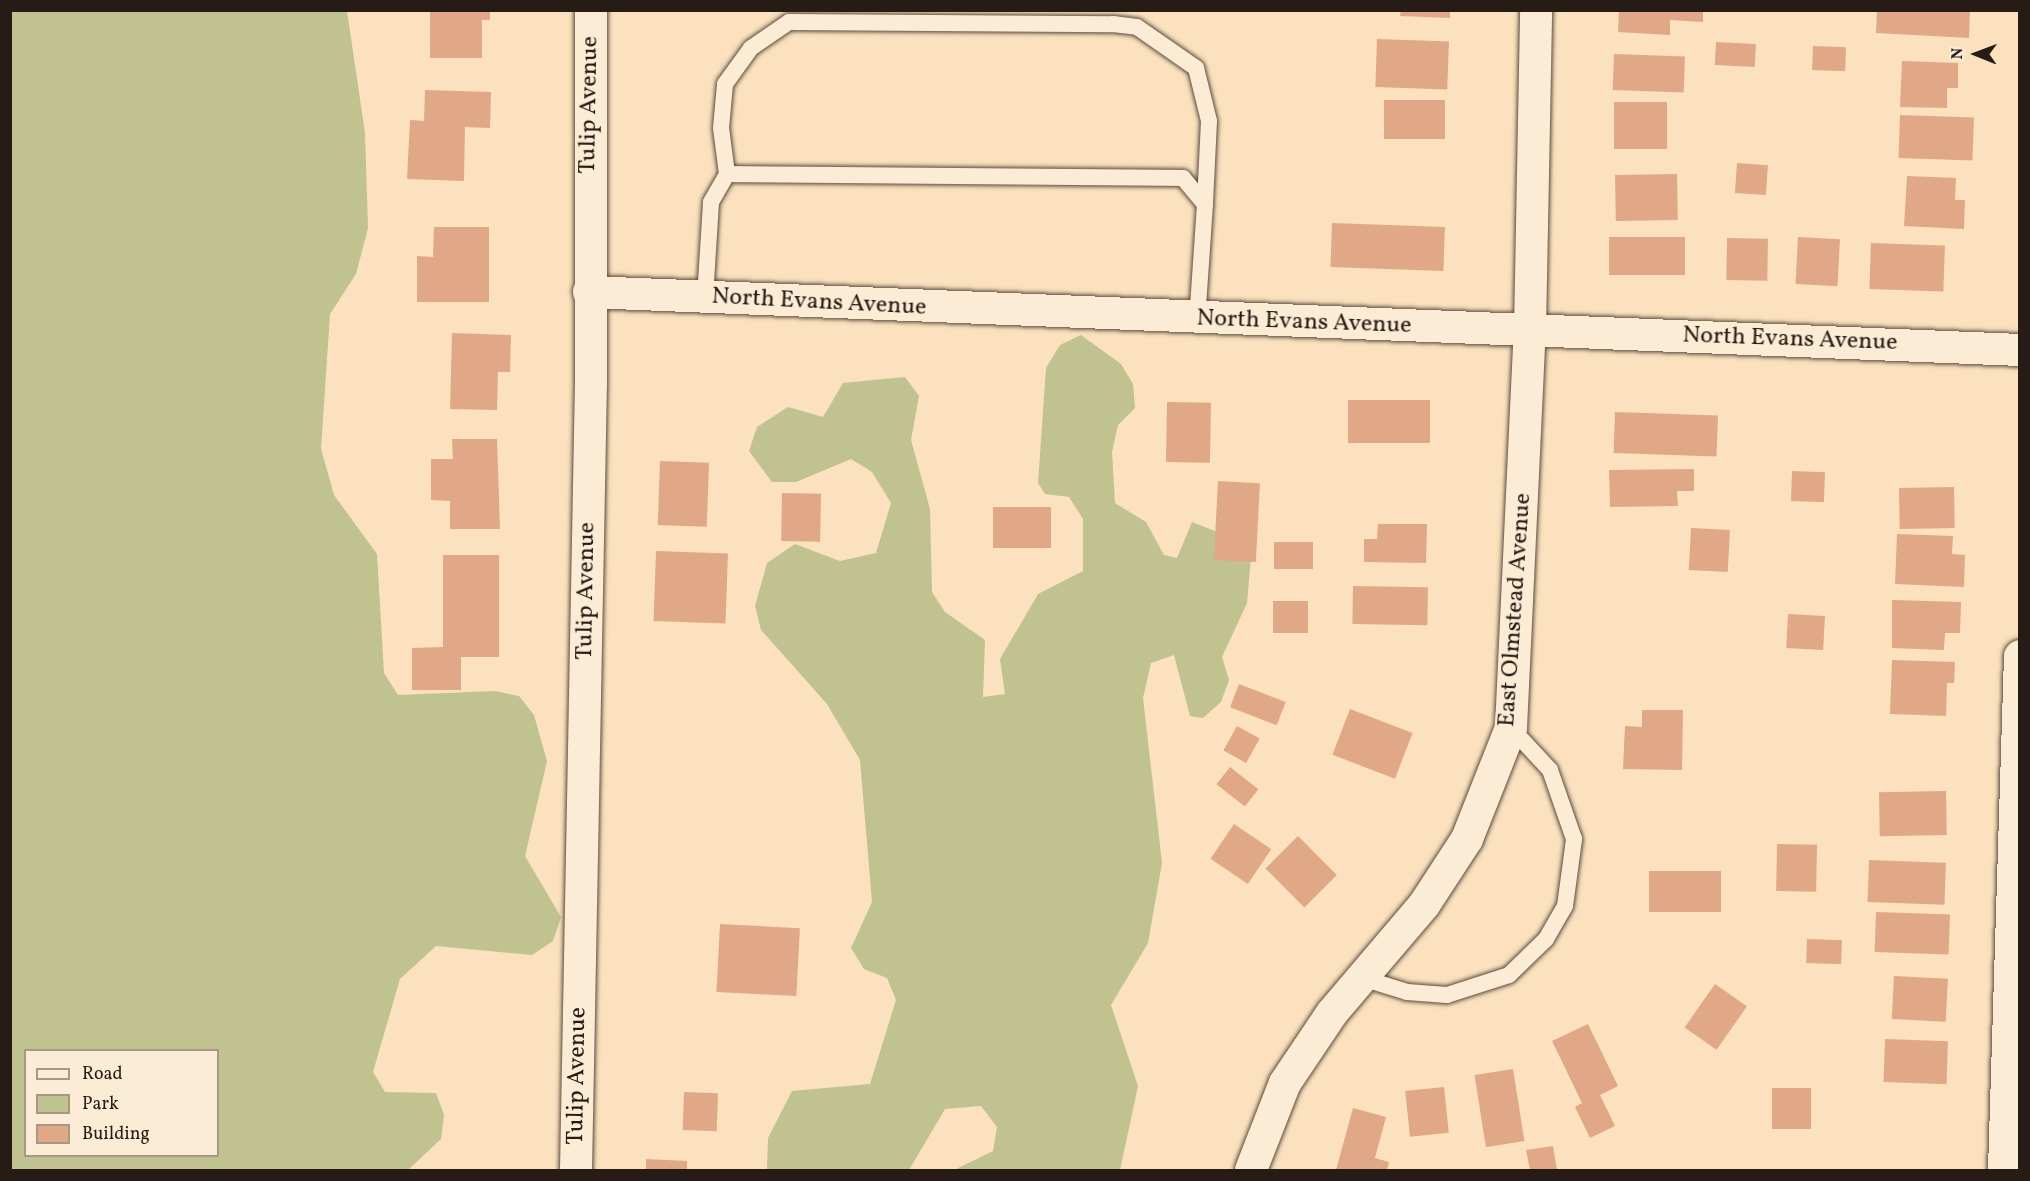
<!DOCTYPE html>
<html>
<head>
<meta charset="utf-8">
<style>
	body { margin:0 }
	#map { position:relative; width:2030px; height:1181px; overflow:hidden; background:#fbe1be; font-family:Vollkorn,serif }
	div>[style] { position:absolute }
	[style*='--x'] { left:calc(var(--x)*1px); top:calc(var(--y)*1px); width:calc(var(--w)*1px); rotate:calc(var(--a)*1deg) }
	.green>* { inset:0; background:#c0c290 }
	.building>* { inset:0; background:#e0a887; transform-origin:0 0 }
	.roads { filter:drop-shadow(0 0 2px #5b4c3f) drop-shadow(0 0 2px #5b4c3f) }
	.service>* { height:16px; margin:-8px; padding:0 8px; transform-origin:8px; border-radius:8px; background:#fcecd5 }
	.minor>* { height:32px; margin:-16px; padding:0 16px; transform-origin:16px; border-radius:16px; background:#fcecd5 }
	span { translate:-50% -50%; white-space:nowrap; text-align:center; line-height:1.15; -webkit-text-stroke:4.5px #fcecd5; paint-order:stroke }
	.street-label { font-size:24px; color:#261b15 }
	.frame { position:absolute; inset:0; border:12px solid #261b15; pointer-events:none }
	.legend { position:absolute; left:24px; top:1049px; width:195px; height:108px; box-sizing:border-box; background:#fcecd5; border:2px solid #a69888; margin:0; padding:8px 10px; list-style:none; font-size:18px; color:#261b15 }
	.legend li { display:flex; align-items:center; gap:12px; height:30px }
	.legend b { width:30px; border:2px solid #a69888 }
	.north { position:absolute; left:1946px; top:24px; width:60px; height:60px; -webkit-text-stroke:4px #fcecd5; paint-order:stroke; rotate:271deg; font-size:16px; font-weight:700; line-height:24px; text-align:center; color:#261b15 }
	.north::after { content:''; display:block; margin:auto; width:21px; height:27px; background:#261b15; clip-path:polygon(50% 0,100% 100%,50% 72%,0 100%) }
</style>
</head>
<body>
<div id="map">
	<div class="green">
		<div style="clip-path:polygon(evenodd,10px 11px,347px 11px,365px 133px,368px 228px,356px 274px,330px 314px,321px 449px,334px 495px,377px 554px,384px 673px,398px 695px,495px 691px,519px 696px,534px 715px,547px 761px,525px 856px,561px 917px,553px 941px,532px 955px,436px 946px,400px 979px,373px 1072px,385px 1092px,436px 1093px,444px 1115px,441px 1139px,408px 1170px,11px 1170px,10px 11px,26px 1050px,218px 1050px,218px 1156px,26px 1156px,26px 1050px)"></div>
		<div style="clip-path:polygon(1081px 335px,1121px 364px,1133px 384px,1135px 408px,1118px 425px,1112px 452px,1115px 503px,1146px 522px,1164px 555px,1177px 558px,1192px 522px,1248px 544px,1251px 556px,1247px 603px,1222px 657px,1229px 680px,1221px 702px,1203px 718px,1190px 716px,1174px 655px,1151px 663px,1143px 698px,1162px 863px,1148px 943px,1111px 1005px,1138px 1086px,1120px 1170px,954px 1170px,993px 1151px,997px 1127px,981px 1106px,945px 1109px,909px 1170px,767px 1170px,768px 1138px,792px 1091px,870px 1084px,896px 1000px,887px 978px,864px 969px,851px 948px,872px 902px,860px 760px,827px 704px,761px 630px,755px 606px,767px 563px,795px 544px,840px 561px,876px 553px,891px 503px,872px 472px,851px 459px,796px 482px,772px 482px,749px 451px,757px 427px,788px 407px,823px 417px,843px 383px,905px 377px,919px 396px,911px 440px,930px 509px,932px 592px,945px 612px,985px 640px,983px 697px,1005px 694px,1000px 659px,1038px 594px,1083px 571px,1083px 519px,1069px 497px,1045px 494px,1038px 483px,1046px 368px,1060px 345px)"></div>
	</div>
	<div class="building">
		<div style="clip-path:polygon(430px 10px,490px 10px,490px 20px,482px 20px,482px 58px,430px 58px)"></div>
		<div style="clip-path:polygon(1401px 10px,1450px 10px,1450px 18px,1400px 16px)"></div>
		<div style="clip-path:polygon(1619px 10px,1703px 10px,1703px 22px,1670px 20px,1670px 35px,1618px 32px)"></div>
		<div style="clip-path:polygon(1877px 10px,1970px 10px,1969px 38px,1876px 33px)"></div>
		<div style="left:1377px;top:39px;width:72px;height:48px;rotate:2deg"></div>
		<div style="left:1716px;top:42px;width:40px;height:23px;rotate:3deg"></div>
		<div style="left:1813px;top:46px;width:33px;height:24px;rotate:2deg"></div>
		<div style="left:1614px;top:54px;width:71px;height:36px;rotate:2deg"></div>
		<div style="clip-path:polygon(1902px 61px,1958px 63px,1958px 88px,1947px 88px,1947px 108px,1900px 107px)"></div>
		<div style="clip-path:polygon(425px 90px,491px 92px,490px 128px,465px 127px,464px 181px,407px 179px,410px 120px,424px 121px)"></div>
		<div style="left:1445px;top:100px;width:39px;height:61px;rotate:90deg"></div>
		<div style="left:1614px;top:102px;width:53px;height:47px"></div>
		<div style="left:1900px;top:115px;width:74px;height:43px;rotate:2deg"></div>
		<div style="left:1737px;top:163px;width:31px;height:30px;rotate:4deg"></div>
		<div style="left:1677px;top:174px;width:46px;height:62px;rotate:89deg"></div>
		<div style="clip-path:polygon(1907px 176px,1956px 178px,1955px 200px,1965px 200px,1964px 229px,1904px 226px)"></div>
		<div style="left:1332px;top:223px;width:113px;height:44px;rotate:2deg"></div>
		<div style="clip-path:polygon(434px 227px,489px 227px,489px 302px,417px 302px,417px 256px,433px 257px)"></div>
		<div style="left:1609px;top:237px;width:76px;height:38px"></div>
		<div style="left:1798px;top:237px;width:42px;height:47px;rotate:3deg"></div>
		<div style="left:1727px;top:238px;width:41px;height:42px;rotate:1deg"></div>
		<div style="left:1871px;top:243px;width:74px;height:46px;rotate:2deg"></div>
		<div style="clip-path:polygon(452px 333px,511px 335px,510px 372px,498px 372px,497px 410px,450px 409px)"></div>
		<div style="left:1430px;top:400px;width:43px;height:82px;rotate:90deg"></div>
		<div style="left:1167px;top:402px;width:44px;height:60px;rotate:1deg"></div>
		<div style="left:1615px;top:412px;width:103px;height:41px;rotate:2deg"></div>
		<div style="clip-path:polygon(452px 439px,497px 439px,500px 529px,450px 529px,450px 501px,431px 500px,431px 459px,453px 459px)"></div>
		<div style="left:660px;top:461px;width:49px;height:64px;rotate:2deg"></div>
		<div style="clip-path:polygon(1694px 469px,1694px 491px,1677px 491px,1678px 506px,1610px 507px,1609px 470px)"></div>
		<div style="left:1792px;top:471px;width:33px;height:30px;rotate:2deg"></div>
		<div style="left:1218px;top:481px;width:42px;height:79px;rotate:3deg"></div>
		<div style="left:1954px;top:487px;width:41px;height:55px;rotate:89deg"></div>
		<div style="left:782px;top:493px;width:39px;height:48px;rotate:1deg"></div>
		<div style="left:993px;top:507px;width:58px;height:41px"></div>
		<div style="clip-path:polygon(1378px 524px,1427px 524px,1426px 563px,1364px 562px,1364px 539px,1377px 539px)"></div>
		<div style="left:1691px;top:528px;width:39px;height:42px;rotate:3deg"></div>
		<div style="clip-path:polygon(1897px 534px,1953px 536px,1952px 554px,1965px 555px,1964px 587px,1895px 584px)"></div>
		<div style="left:1274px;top:542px;width:39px;height:27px"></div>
		<div style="left:656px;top:551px;width:72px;height:70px;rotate:2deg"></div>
		<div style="clip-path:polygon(443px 555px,499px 555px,499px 657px,461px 657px,461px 690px,412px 690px,412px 648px,443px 647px)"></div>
		<div style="left:1353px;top:586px;width:75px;height:38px;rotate:1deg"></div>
		<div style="clip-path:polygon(1892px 600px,1961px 602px,1960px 633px,1945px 633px,1944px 650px,1892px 648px)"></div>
		<div style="left:1308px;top:601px;width:32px;height:35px;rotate:90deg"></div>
		<div style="left:1788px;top:614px;width:37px;height:34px;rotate:3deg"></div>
		<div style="clip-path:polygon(1892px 660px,1955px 662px,1954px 683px,1947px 683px,1946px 716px,1890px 714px)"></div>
		<div style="left:1239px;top:684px;width:50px;height:25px;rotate:21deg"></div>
		<div style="left:1350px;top:709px;width:67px;height:49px;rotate:21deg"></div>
		<div style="clip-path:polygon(1642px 710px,1683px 710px,1682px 770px,1623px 769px,1625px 726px,1642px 727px)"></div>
		<div style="left:1237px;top:726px;width:26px;height:28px;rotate:29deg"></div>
		<div style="left:1230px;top:767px;width:36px;height:22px;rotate:38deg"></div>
		<div style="left:1946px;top:791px;width:44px;height:67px;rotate:89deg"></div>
		<div style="left:1234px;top:824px;width:45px;height:42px;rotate:34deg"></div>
		<div style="left:1298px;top:836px;width:55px;height:46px;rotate:45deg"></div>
		<div style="left:1777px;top:844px;width:40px;height:47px;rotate:1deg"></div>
		<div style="left:1869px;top:860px;width:77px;height:42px;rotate:2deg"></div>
		<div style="left:1721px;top:871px;width:41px;height:72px;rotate:90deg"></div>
		<div style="left:1876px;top:912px;width:74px;height:40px;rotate:2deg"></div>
		<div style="left:720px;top:924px;width:80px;height:68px;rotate:3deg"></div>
		<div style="left:1807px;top:939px;width:35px;height:24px;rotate:2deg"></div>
		<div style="left:1894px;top:976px;width:54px;height:43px;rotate:3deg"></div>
		<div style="left:1715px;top:984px;width:39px;height:53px;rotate:35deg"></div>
		<div style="clip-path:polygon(1588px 1024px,1618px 1086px,1600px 1095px,1615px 1126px,1590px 1138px,1575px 1107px,1582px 1103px,1552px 1041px)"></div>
		<div style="left:1885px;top:1039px;width:63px;height:43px;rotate:2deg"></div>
		<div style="left:1513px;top:1069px;width:73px;height:39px;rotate:81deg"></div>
		<div style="left:1444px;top:1087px;width:46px;height:39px;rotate:84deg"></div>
		<div style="left:1772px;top:1088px;width:39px;height:41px"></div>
		<div style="left:684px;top:1092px;width:34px;height:38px;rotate:2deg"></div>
		<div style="clip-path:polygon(1353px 1108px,1386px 1117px,1375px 1158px,1389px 1162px,1387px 1170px,1336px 1170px)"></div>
		<div style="clip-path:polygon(1553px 1146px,1557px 1170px,1530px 1170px,1526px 1150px)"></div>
		<div style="clip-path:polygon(646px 1159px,687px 1161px,687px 1170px,646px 1170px)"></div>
	</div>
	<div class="roads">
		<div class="service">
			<div style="--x:727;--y:174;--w:46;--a:-97.4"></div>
			<div style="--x:721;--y:128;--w:44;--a:-84.8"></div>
			<div style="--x:725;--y:84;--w:44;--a:-54.2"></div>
			<div style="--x:751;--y:48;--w:46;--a:-34.4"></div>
			<div style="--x:789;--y:22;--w:324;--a:0.4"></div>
			<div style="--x:1113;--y:24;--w:24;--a:7"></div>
			<div style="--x:1137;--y:27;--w:72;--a:34.8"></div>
			<div style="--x:1196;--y:68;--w:55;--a:76.2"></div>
			<div style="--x:1209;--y:121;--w:83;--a:92.8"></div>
			<div style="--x:705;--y:298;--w:96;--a:-86.4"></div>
			<div style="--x:711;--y:202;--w:32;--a:-60"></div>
			<div style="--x:727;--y:174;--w:456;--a:0.5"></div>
			<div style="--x:1183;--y:178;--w:34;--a:50"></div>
			<div style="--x:1205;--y:204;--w:116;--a:93.9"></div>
			<div style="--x:1362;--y:978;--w:47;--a:17.3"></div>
			<div style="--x:1407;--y:992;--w:40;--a:4.3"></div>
			<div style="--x:1447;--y:995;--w:65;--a:-17.9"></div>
			<div style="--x:1509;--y:975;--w:52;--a:-44.2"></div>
			<div style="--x:1546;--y:939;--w:38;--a:-60"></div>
			<div style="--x:1565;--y:906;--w:68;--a:-82.3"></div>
			<div style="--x:1574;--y:839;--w:73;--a:-109.2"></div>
			<div style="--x:1550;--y:770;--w:57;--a:-132.9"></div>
		</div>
		<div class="minor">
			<div style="--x:589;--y:292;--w:1432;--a:2.32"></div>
			<div style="--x:576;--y:1170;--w:788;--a:-88.91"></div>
			<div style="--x:591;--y:382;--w:372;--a:-90"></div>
			<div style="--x:1251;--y:1170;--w:93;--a:-68.7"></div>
			<div style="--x:1285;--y:1083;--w:84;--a:-56.1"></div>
			<div style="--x:1332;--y:1013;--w:142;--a:-49.6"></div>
			<div style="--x:1424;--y:905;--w:79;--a:-56.9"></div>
			<div style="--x:1467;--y:839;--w:119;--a:-68.4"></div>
			<div style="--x:1511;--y:728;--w:398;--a:-87.3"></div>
			<div style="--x:1530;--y:330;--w:320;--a:-88.9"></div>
			<div style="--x:2004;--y:1170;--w:514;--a:-88.22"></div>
		</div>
	</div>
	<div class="street-label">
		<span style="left:590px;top:105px;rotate:-89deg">Tulip Avenue</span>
		<span style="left:819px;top:303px;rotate:3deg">North Evans Avenue</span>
		<span style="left:1304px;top:323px;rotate:2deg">North Evans Avenue</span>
		<span style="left:1790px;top:340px;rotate:2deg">North Evans Avenue</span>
		<span style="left:587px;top:591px;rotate:-89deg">Tulip Avenue</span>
		<span style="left:1516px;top:610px;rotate:-86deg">East Olmstead Avenue</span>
		<span style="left:578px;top:1076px;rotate:-89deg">Tulip Avenue</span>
	</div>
	<div class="frame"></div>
	<ul class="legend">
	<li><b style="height:8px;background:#fcecd5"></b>Road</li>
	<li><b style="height:16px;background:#c0c290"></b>Park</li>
	<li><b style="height:16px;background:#e0a887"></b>Building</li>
	</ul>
	<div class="north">N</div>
</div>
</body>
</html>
